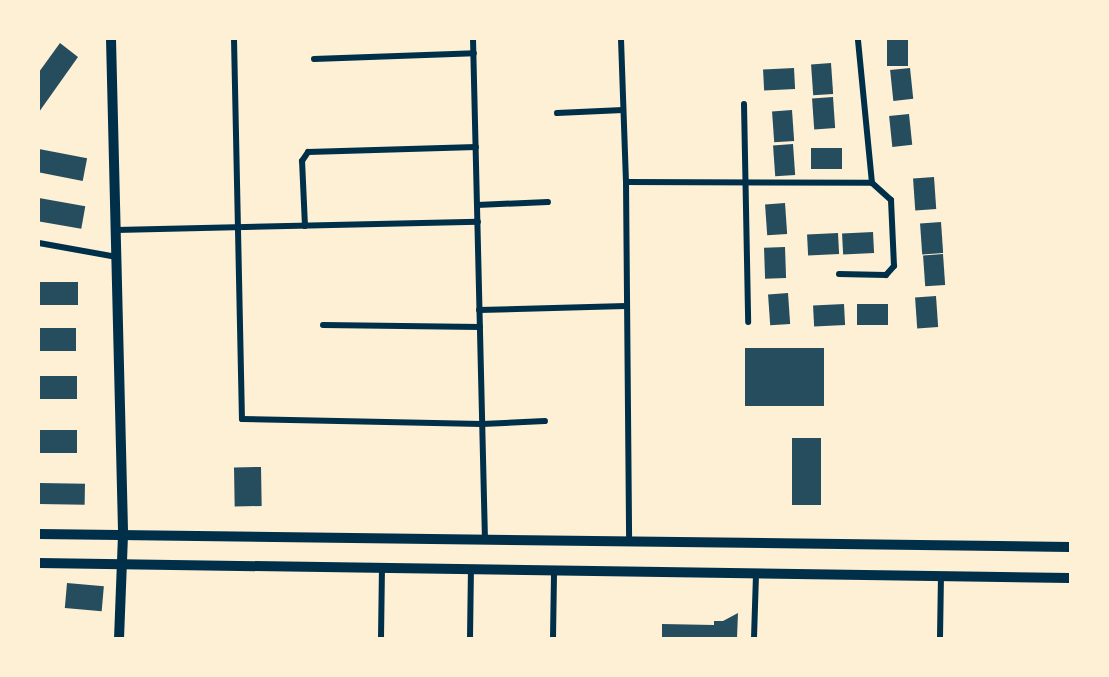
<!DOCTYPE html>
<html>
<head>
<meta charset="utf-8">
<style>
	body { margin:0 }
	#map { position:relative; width:1109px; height:677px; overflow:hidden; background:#fdf0d5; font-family:"Public Sans",sans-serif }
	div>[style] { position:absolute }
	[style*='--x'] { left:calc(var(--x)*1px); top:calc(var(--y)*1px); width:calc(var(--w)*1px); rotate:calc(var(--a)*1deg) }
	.building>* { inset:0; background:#264d5e; transform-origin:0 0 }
	.minor>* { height:6px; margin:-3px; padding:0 3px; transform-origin:3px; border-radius:3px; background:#003049 }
	.tertiary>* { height:10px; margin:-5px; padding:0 5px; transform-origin:5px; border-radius:5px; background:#003049 }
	span { translate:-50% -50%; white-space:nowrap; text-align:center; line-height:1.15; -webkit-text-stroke:6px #fdf0d5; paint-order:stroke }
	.frame { position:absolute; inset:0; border:40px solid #fdf0d5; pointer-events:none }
</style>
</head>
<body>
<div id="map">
	<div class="building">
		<div style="left:887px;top:39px;width:21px;height:27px"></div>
		<div style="clip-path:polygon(60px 43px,78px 57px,39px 112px,39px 72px)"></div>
		<div style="left:831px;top:63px;width:31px;height:20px;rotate:86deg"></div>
		<div style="left:794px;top:68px;width:21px;height:31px;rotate:87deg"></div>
		<div style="left:910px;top:68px;width:31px;height:20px;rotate:84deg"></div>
		<div style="left:833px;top:97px;width:31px;height:21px;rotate:86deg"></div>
		<div style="left:792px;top:110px;width:31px;height:20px;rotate:86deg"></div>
		<div style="left:909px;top:114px;width:31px;height:20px;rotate:84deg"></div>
		<div style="left:793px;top:144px;width:31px;height:20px;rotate:86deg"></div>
		<div style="left:842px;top:148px;width:21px;height:31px;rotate:90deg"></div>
		<div style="left:39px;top:149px;width:49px;height:23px;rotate:11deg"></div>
		<div style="left:934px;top:177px;width:32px;height:21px;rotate:86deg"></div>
		<div style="left:39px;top:198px;width:47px;height:23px;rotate:10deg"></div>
		<div style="left:785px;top:203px;width:31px;height:20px;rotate:86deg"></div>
		<div style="left:941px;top:222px;width:31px;height:21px;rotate:86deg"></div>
		<div style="left:873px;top:232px;width:21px;height:31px;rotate:87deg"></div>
		<div style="left:838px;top:233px;width:21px;height:31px;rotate:87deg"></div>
		<div style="left:785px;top:247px;width:31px;height:21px;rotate:88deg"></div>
		<div style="left:943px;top:254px;width:31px;height:20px;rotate:86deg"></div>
		<div style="left:39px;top:282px;width:39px;height:23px"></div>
		<div style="left:788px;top:293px;width:31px;height:20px;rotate:86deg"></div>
		<div style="left:936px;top:296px;width:31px;height:21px;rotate:86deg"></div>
		<div style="left:844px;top:304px;width:21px;height:31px;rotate:87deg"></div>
		<div style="left:888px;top:304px;width:21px;height:31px;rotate:90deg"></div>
		<div style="left:39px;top:328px;width:37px;height:23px"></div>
		<div style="left:745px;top:348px;width:79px;height:58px"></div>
		<div style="left:39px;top:376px;width:38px;height:23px"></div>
		<div style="left:39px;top:430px;width:38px;height:23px"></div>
		<div style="left:792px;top:438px;width:29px;height:67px"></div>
		<div style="left:261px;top:467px;width:39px;height:27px;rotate:89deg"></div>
		<div style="left:39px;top:483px;width:46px;height:21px;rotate:1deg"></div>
		<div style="left:67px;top:583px;width:37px;height:25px;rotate:5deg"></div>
		<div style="clip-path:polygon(738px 613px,737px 638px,662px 638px,662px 624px,714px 625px,714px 621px,723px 621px)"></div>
	</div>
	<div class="minor">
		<div style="--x:234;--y:39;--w:380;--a:88.8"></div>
		<div style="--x:242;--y:419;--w:240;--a:1.2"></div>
		<div style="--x:482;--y:424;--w:63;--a:-2.7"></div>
		<div style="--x:473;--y:39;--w:500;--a:88.63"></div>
		<div style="--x:621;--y:39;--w:143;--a:88"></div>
		<div style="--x:626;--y:182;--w:358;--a:89.5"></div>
		<div style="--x:314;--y:59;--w:160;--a:-2.1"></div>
		<div style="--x:744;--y:104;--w:218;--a:88.9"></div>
		<div style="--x:557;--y:113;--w:66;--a:-2.6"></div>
		<div style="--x:626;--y:182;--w:246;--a:0.2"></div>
		<div style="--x:477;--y:205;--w:71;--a:-2.4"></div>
		<div style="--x:305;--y:226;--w:65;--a:-92.6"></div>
		<div style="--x:302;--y:161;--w:11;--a:-56"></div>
		<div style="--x:308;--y:152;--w:168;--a:-1.7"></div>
		<div style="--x:116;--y:230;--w:362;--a:-1.3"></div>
		<div style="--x:39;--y:243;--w:79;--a:10.2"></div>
		<div style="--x:839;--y:274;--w:47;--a:1.2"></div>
		<div style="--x:886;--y:275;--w:12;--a:-48"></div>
		<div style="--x:894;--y:266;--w:66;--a:-92.6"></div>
		<div style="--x:891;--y:200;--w:25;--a:-138"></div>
		<div style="--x:872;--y:183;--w:145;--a:-95.6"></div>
		<div style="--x:479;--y:310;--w:147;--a:-1.6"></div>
		<div style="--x:323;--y:325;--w:157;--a:0.7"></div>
		<div style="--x:381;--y:638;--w:70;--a:-89.2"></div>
		<div style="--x:470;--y:638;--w:68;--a:-89.2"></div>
		<div style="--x:553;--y:638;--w:67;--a:-89.1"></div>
		<div style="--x:754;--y:638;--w:64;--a:-88.2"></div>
		<div style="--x:940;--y:638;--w:62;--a:-89.1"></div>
	</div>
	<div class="tertiary">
		<div style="--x:111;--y:39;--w:496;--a:88.6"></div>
		<div style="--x:123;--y:535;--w:103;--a:92.2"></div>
		<div style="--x:39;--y:534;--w:1031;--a:0.72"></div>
		<div style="--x:39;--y:563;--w:1031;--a:0.83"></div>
	</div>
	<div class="frame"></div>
</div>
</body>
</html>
